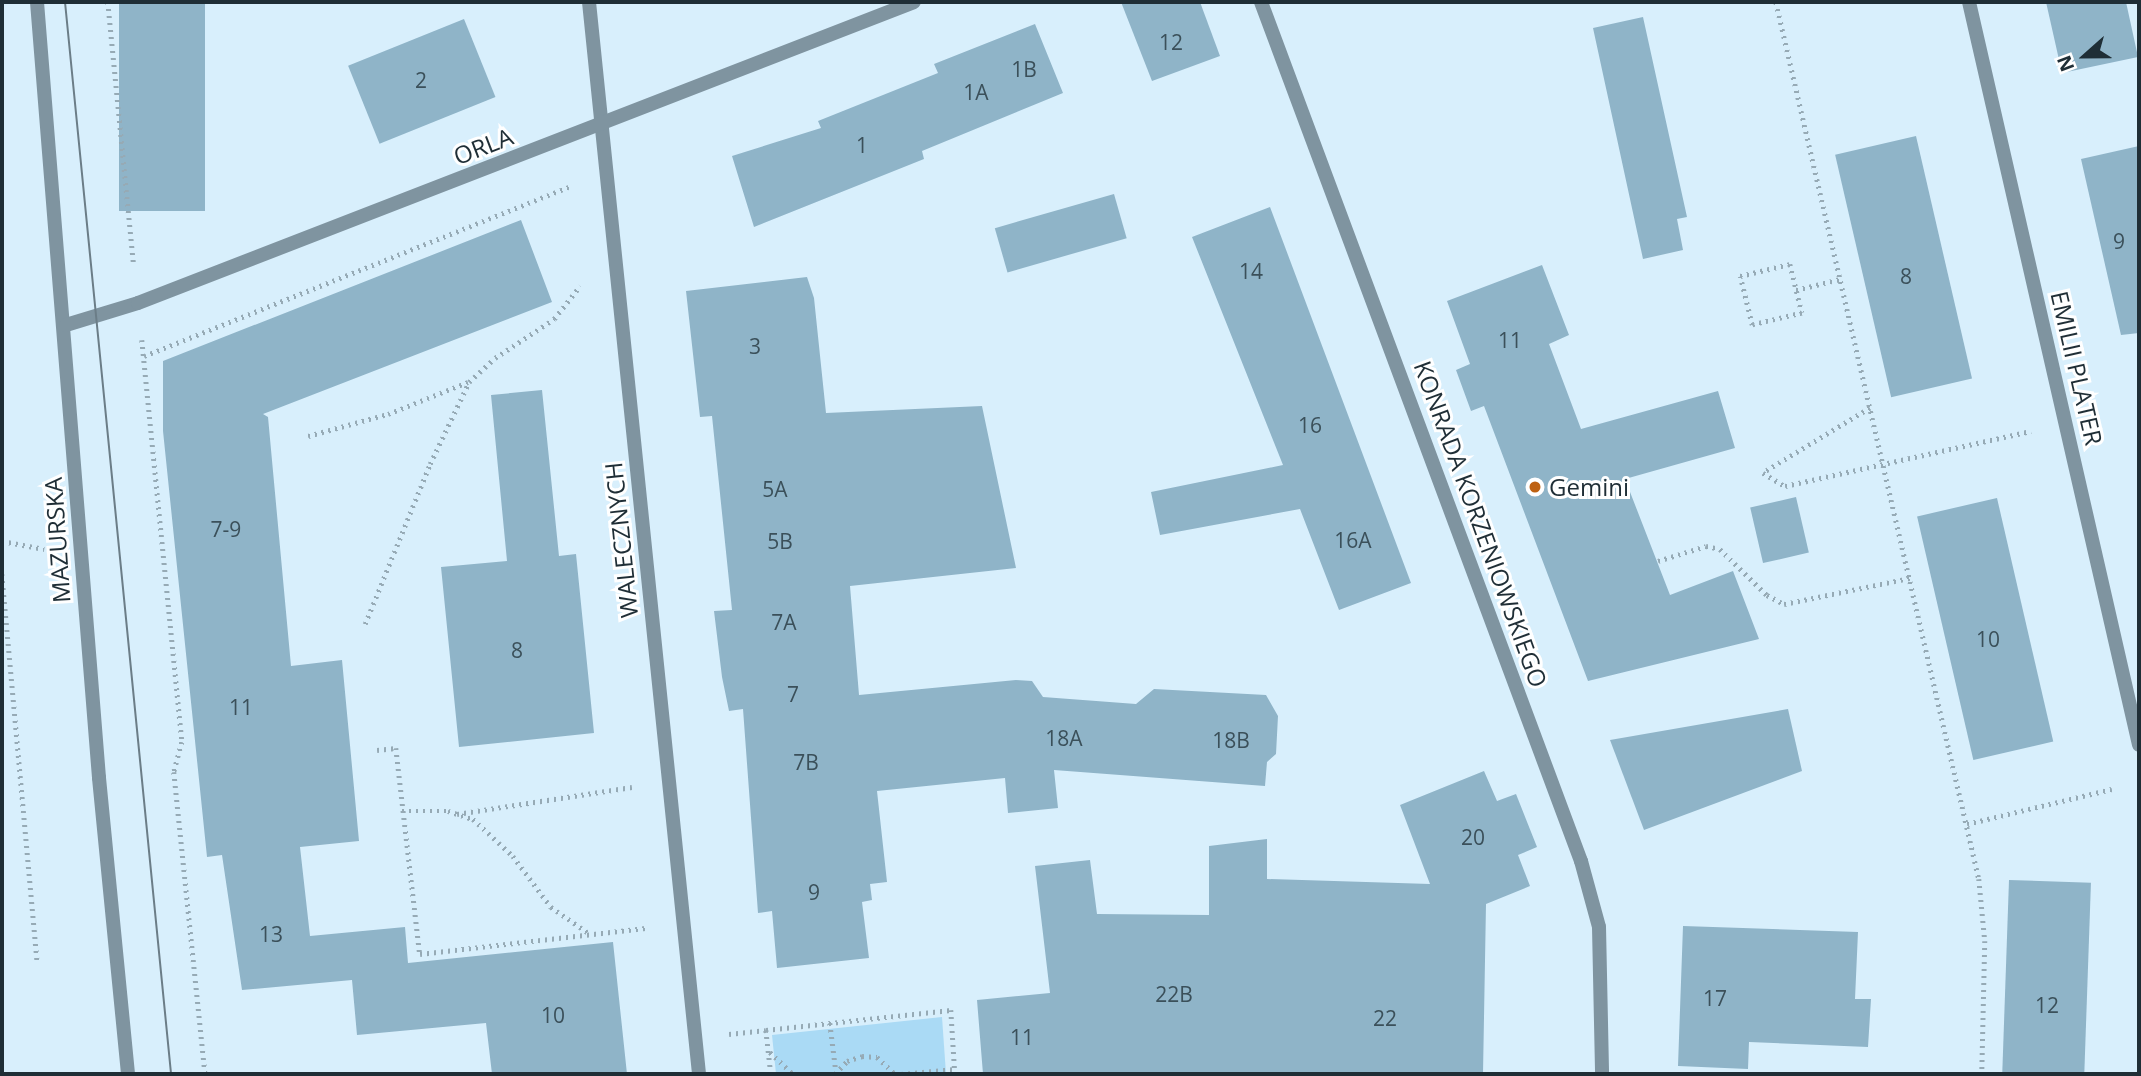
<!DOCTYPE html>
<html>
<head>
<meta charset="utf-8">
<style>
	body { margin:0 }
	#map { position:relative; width:2141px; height:1076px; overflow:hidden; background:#d8effc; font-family:"Open Sans",sans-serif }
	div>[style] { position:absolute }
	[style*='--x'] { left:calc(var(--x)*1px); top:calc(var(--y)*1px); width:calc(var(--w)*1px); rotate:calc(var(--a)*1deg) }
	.green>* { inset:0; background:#aadaf5 }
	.building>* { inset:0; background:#8fb4c8; transform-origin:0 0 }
	.path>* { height:4.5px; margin-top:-2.25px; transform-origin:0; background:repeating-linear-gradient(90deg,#96aab5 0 2px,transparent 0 7px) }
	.street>* { height:14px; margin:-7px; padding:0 7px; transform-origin:7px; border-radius:7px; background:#7f94a0 }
	.tram>* { height:2px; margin:-1px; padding:0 1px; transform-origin:1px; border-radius:1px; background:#6b7d87 }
	.dots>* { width:19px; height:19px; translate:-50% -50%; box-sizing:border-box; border:4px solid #fff; border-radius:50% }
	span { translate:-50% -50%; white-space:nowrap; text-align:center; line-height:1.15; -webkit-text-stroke:6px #fff; paint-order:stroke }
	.number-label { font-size:21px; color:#3b505a }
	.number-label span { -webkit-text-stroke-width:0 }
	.street-label { font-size:24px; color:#1f2e36 }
	.poi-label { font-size:24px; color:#1f2e36 }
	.left { translate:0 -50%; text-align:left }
	.frame { position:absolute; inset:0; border:4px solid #1f2e36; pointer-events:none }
	.north { position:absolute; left:2050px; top:21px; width:70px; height:70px; -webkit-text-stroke:5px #fff; paint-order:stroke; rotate:249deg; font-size:19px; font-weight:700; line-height:28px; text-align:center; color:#1f2e36 }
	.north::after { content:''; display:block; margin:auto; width:24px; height:32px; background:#1f2e36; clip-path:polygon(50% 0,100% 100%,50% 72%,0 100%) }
</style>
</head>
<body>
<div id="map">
	<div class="green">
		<div style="clip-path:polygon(942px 1017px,946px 1074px,776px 1074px,772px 1035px)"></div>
	</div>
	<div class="building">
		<div style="left:119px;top:2px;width:86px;height:209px"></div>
		<div style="clip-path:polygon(1121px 2px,1200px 2px,1220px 56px,1152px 81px)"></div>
		<div style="clip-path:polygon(2046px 2px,2126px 2px,2138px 57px,2062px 73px)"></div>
		<div style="clip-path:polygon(1643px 17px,1687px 217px,1677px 219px,1683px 250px,1643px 259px,1593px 28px)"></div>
		<div style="left:464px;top:19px;width:84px;height:125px;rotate:68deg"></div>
		<div style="clip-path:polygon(1035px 24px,1063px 93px,922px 151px,924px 159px,754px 227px,732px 156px,821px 128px,818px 121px,938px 73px,934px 64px)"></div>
		<div style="left:1916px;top:136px;width:249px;height:83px;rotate:77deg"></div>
		<div style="clip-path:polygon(2139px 146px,2139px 333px,2121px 335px,2081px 159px)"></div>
		<div style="left:1114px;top:194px;width:46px;height:124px;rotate:74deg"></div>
		<div style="clip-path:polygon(1270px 207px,1411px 583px,1339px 610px,1300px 509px,1160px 535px,1151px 492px,1283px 465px,1192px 237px)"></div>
		<div style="clip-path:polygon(521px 220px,552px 302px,263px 414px,268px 417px,291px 666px,342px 660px,359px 841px,300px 847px,310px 936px,405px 927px,408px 963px,613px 942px,627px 1074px,492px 1074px,486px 1023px,357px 1035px,352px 980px,242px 990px,222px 855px,207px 857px,163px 431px,163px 361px)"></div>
		<div style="clip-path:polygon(1542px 265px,1569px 335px,1549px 344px,1581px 429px,1718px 391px,1735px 448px,1625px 479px,1670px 595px,1733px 571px,1759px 639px,1588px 681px,1484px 406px,1471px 411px,1456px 370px,1470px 364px,1447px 301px)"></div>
		<div style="clip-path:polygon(807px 277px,814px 298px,826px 413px,982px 406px,1016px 568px,850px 586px,859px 695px,1016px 680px,1032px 681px,1043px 697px,1136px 704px,1154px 689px,1266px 695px,1278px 716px,1276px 754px,1267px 762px,1265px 786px,1054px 770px,1058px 808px,1008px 813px,1005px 778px,877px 791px,887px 882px,870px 884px,872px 900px,862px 902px,869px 958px,777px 968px,772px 911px,758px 913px,743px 709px,729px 711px,722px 677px,714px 611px,732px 610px,712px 416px,700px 417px,686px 291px)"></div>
		<div style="clip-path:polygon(542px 390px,559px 556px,576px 554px,594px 733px,459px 747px,441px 567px,507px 561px,491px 395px)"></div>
		<div style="left:1796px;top:497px;width:57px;height:47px;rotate:77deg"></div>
		<div style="left:1997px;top:498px;width:250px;height:82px;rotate:77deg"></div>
		<div style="clip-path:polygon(1788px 709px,1802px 771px,1644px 830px,1610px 740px)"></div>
		<div style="clip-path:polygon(1484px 771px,1497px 801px,1516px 794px,1537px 847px,1518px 855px,1530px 886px,1486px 904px,1483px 1074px,983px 1074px,977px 1000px,1050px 993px,1035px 866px,1090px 860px,1097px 914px,1209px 915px,1209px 846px,1267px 839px,1267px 879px,1430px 884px,1400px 805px)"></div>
		<div style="left:2009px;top:880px;width:82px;height:194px;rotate:2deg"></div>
		<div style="clip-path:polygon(1683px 926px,1858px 932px,1855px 999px,1871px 999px,1868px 1047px,1749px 1042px,1748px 1069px,1678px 1066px)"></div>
	</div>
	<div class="path">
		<div style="--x:108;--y:2;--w:265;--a:84.4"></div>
		<div style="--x:1776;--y:2;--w:900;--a:76.97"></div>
		<div style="--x:1979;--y:879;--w:62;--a:84.5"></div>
		<div style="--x:1985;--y:941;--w:133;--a:91.3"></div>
		<div style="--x:1790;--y:264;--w:50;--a:76.2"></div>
		<div style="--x:1802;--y:313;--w:51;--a:166.5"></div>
		<div style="--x:1752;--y:325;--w:50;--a:-103.8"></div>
		<div style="--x:1740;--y:276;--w:51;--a:-13.5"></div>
		<div style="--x:1796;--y:290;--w:45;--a:-14"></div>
		<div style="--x:142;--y:340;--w:404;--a:84.3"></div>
		<div style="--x:182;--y:742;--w:31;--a:105"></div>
		<div style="--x:174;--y:772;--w:304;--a:84.1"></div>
		<div style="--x:144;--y:356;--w:461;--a:-21.7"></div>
		<div style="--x:1870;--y:408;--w:125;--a:148.7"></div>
		<div style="--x:1763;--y:473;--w:26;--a:31"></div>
		<div style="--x:1785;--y:486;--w:252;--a:-12.6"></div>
		<div style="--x:308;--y:436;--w:83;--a:-15.4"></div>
		<div style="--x:388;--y:414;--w:86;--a:-21.8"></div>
		<div style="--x:2;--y:541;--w:43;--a:10.8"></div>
		<div style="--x:1658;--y:561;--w:50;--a:-17.4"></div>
		<div style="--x:1706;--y:546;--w:14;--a:12"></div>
		<div style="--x:1720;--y:549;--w:66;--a:44.4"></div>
		<div style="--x:1767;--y:595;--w:19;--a:28"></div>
		<div style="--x:1784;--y:604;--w:129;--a:-11.7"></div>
		<div style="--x:2;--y:574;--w:390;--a:84.8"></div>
		<div style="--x:365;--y:624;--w:173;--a:-67.9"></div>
		<div style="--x:430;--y:464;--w:91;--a:-64.6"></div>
		<div style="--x:469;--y:382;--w:35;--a:-43"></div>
		<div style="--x:495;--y:358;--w:71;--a:-33.5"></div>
		<div style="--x:554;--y:319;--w:42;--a:-51.8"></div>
		<div style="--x:377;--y:750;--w:19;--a:-6"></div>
		<div style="--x:396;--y:748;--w:207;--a:83.4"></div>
		<div style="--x:420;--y:954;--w:227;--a:-6.6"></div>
		<div style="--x:402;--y:811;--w:46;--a:0"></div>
		<div style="--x:448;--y:811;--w:26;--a:18"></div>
		<div style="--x:473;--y:819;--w:54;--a:42.8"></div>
		<div style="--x:513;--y:856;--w:64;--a:53.3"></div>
		<div style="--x:551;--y:907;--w:47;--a:34.7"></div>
		<div style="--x:457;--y:814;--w:177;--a:-8.8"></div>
		<div style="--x:1967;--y:824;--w:149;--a:-13.6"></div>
		<div style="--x:830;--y:1023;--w:48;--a:82.9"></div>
		<div style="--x:766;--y:1030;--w:186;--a:-6.2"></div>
		<div style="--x:951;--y:1010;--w:64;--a:86.4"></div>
		<div style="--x:729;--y:1034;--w:37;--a:-6"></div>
		<div style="--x:766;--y:1030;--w:44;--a:83.5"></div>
		<div style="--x:770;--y:1052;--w:32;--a:44"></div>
		<div style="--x:835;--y:1074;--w:18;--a:-47"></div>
		<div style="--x:847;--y:1061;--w:16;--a:-18"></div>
		<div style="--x:862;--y:1056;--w:15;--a:4"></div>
		<div style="--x:877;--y:1057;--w:25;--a:43"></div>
		<div style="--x:901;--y:1074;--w:54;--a:-5.3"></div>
	</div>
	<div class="street">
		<div style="--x:37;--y:2;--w:778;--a:85.43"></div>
		<div style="--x:99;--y:778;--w:297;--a:84.4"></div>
		<div style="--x:589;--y:2;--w:1078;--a:84.14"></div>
		<div style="--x:1261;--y:2;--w:917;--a:69.57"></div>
		<div style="--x:1581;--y:861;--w:68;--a:74.7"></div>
		<div style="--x:1599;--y:927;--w:147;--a:88.8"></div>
		<div style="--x:1969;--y:2;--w:762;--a:77.11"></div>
		<div style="--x:66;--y:325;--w:75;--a:-17"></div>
		<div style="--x:138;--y:303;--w:832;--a:-21.2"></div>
	</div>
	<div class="tram">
		<div style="--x:65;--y:2;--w:1077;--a:84.35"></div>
	</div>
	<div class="dots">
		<div style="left:1535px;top:487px;background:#be6112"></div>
	</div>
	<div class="number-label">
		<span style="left:1171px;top:42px">12</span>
		<span style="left:1024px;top:69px">1B</span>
		<span style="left:421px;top:80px">2</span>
		<span style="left:976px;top:92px">1A</span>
		<span style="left:862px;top:145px">1</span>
		<span style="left:2119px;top:241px">9</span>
		<span style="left:1251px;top:271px">14</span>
		<span style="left:1906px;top:276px">8</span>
		<span style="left:1510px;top:340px">11</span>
		<span style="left:755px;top:346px">3</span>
		<span style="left:1310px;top:425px">16</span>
		<span style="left:775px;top:489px">5A</span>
		<span style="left:226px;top:529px">7-9</span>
		<span style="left:1353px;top:540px">16A</span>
		<span style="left:780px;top:541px">5B</span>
		<span style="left:784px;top:622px">7A</span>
		<span style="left:1988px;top:639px">10</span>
		<span style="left:517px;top:650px">8</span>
		<span style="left:793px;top:694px">7</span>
		<span style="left:241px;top:707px">11</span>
		<span style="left:1064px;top:738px">18A</span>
		<span style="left:1231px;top:740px">18B</span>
		<span style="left:806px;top:762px">7B</span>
		<span style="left:1473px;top:837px">20</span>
		<span style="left:814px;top:892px">9</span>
		<span style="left:271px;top:934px">13</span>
		<span style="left:1174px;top:994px">22B</span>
		<span style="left:1715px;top:998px">17</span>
		<span style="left:2047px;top:1005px">12</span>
		<span style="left:553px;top:1015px">10</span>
		<span style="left:1385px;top:1018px">22</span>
		<span style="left:1022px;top:1037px">11</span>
	</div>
	<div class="street-label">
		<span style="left:483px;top:146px;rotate:-21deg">ORLA</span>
		<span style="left:2077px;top:368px;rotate:77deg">EMILII PLATER</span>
		<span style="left:1481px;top:524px;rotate:70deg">KONRADA KORZENIOWSKIEGO</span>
		<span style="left:57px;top:540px;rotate:-94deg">MAZURSKA</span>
		<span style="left:621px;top:540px;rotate:-96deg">WALECZNYCH</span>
	</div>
	<div class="poi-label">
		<span class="left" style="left:1549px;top:487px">Gemini</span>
	</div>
	<div class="frame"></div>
	<div class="north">N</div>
</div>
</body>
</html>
